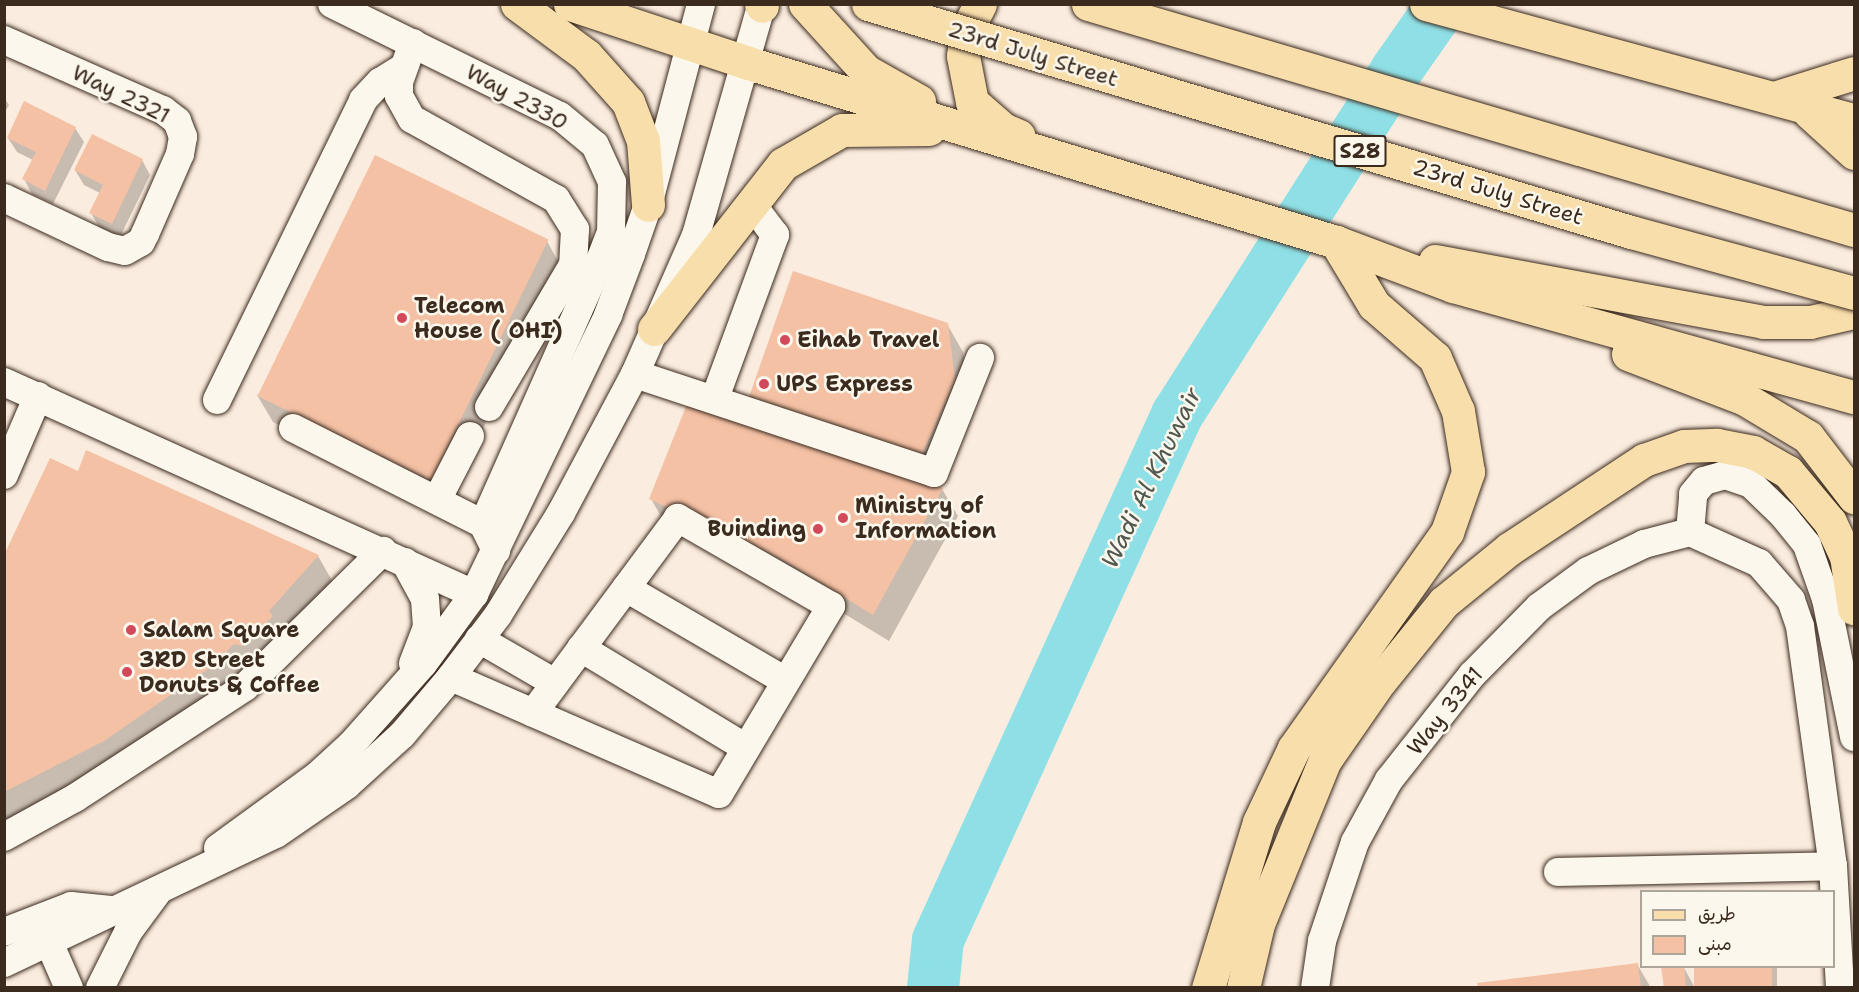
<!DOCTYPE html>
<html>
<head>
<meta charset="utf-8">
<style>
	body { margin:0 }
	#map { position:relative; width:1859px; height:992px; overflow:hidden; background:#faecde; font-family:"Shantell Sans","Playpen Sans Arabic",sans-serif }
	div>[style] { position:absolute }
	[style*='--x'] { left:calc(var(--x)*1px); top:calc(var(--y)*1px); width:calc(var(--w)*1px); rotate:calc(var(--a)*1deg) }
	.shadow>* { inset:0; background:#0003; transform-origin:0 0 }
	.river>* { height:52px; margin:-26px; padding:0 26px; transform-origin:26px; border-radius:26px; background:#8ee0e6 }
	.building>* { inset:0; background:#f4c1a5; transform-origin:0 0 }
	.roads { filter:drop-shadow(0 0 2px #3b2a1e) drop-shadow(0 0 2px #3b2a1e) }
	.minor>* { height:28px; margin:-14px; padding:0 14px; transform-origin:14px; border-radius:14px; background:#fbf7ec }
	.major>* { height:33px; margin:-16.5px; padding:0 16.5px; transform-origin:16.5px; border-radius:16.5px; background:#f8deab }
	.bridges { filter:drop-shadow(0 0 2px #3b2a1e) drop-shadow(0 0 2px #3b2a1e) }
	.major-bridge>* { height:33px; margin:-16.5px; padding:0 16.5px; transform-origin:16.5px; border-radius:16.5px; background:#f8deab }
	.dots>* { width:16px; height:16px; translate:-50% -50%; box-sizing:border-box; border:3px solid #fbf7ec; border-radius:50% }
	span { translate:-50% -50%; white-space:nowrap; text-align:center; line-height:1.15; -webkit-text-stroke:5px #fbf7ec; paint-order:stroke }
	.shield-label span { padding:2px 4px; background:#fbf7ec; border:2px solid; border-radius:4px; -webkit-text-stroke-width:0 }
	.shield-label { font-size:21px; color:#3b2a1e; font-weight:700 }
	.street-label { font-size:22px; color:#3b2a1e }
	.poi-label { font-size:22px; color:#3b2a1e; font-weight:700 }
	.left { translate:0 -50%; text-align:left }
	.right { translate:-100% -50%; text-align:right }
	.water-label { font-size:24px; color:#505850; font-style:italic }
	.frame { position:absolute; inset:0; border:6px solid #3b2a1e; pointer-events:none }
	.legend { position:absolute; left:1640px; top:890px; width:195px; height:78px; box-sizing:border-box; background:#fbf7ec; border:2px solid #aea59a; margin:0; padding:8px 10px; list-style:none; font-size:18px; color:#3b2a1e }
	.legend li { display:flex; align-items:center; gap:12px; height:30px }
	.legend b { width:30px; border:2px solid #aea59a }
</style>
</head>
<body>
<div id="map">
	<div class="shadow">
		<div style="clip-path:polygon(4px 97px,9px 105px,4px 114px)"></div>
		<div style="clip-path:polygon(75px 128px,84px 142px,53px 204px,32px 194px,24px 179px,33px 160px,17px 152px,8px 138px)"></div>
		<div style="clip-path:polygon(142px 160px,150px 175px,120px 237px,99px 227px,91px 213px,100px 193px,84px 185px,75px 170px)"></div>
		<div style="clip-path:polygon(547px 241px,562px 269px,444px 507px,273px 422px,257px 395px)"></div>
		<div style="clip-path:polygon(947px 324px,963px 352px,970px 408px,935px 486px,942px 489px,958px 516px,889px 641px,797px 585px,667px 527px,651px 499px,815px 447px)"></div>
		<div style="clip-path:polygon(87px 452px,318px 556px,334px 584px,285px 638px,120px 768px,4px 829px,4px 559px,78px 473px)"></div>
		<div style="clip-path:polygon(1637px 964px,1651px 988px,1479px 988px)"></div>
		<div style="clip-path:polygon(1683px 966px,1695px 988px,1665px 988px)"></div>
		<div style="left:1695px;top:966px;width:82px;height:22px"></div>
	</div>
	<div class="river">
		<div style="--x:933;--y:988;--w:48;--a:-84.1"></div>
		<div style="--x:938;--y:940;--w:577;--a:-65.52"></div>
		<div style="--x:1177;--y:415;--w:408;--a:-57.5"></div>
		<div style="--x:1396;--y:71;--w:82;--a:-55"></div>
	</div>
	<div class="building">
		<div style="clip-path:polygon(24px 101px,76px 127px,45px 191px,22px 179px,36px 152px,7px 138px)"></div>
		<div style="clip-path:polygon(92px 134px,143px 159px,112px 224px,89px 213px,103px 185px,74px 170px)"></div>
		<div style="left:375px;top:155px;width:193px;height:268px;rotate:26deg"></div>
		<div style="clip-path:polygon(793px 271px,948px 323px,955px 380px,920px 458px,749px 397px)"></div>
		<div style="clip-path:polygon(687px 404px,943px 488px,873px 615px,780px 558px,649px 499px)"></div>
		<div style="clip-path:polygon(86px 450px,319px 555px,269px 611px,273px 616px,242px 646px,234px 644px,211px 667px,104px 741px,4px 792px,4px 555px,50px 458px,78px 471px)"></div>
		<div style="clip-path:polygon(1638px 963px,1641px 988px,1478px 988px,1477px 983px)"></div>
		<div style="clip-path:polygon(1661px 966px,1684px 966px,1686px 988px,1664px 988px)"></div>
		<div style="left:1694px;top:966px;width:78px;height:22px"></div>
	</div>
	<div class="roads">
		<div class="minor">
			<div style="--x:332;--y:4;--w:254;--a:26.2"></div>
			<div style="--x:560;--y:116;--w:45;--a:39.6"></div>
			<div style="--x:595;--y:145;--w:41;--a:65.3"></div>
			<div style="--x:612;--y:182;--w:50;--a:91.1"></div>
			<div style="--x:611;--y:232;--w:44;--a:111.3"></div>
			<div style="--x:595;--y:273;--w:275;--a:114"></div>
			<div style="--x:483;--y:524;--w:30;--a:64"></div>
			<div style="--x:4;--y:40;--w:174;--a:23.8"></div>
			<div style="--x:163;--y:110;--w:18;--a:38"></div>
			<div style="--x:177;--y:121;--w:17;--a:69"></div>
			<div style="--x:183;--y:137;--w:17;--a:100"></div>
			<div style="--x:180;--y:154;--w:87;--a:113.6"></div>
			<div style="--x:145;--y:234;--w:9;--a:117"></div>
			<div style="--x:141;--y:242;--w:18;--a:151"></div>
			<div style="--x:125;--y:251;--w:17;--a:-167"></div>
			<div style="--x:108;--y:247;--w:115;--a:-154.8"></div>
			<div style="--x:413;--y:43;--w:41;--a:109.7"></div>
			<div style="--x:399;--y:82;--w:14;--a:90"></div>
			<div style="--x:399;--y:96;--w:26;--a:61"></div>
			<div style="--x:412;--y:119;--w:165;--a:29.1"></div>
			<div style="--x:556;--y:199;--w:36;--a:58"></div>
			<div style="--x:575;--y:229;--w:36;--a:93"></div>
			<div style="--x:573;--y:265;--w:165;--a:120.6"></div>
			<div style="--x:635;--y:374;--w:315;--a:18.3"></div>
			<div style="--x:934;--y:473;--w:124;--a:-68.2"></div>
			<div style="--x:4;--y:382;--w:516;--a:24.28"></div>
			<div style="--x:715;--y:398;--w:174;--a:-69.8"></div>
			<div style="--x:775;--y:235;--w:38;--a:-127"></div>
			<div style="--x:217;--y:400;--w:334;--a:-64"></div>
			<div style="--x:363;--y:100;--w:25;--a:-47"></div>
			<div style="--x:380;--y:82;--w:25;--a:-32"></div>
			<div style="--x:293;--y:428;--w:213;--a:26.8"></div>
			<div style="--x:4;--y:475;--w:86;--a:-66.7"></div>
			<div style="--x:437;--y:500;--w:72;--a:-62.7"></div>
			<div style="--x:1690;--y:532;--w:38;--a:-85"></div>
			<div style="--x:1693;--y:494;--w:17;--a:-50"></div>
			<div style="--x:1704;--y:481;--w:22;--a:-16"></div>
			<div style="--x:1725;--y:475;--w:28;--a:19"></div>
			<div style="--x:1751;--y:484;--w:45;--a:44.1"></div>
			<div style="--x:1783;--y:515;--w:38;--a:51"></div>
			<div style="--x:1807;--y:545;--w:57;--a:70.6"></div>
			<div style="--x:1826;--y:599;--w:141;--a:78.5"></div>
			<div style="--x:405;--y:562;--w:42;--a:61.6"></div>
			<div style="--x:425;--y:599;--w:28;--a:86"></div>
			<div style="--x:427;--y:627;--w:39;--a:111"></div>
			<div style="--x:626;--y:588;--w:185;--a:30.2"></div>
			<div style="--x:479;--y:639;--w:88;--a:30.1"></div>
			<div style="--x:581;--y:648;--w:193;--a:31.2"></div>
			<div style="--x:451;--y:677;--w:292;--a:23.6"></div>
			<div style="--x:719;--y:794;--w:219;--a:-59.2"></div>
			<div style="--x:831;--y:606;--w:177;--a:-150.1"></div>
			<div style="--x:678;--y:518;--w:243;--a:126.6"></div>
			<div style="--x:4;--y:837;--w:81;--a:-28.8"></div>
			<div style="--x:75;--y:798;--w:203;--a:-33.1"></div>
			<div style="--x:245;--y:687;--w:194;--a:-44.6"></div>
			<div style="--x:218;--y:848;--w:124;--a:-36.1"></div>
			<div style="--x:318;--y:775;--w:45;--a:-42.3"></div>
			<div style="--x:351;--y:745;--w:108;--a:-48.4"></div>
			<div style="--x:423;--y:664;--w:87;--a:-53.9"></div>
			<div style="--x:474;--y:594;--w:310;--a:-64.3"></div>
			<div style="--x:608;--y:315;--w:65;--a:-69.3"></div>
			<div style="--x:631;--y:254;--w:52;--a:-70.9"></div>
			<div style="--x:648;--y:205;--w:208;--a:-75.2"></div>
			<div style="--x:1558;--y:872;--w:275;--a:-1.2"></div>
			<div style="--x:4;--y:932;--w:72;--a:-21.2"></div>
			<div style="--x:71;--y:906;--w:40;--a:5.7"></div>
			<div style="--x:48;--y:940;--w:52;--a:66.4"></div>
			<div style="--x:4;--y:963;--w:301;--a:-25.4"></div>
			<div style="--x:276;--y:834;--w:86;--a:-34.6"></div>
			<div style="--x:347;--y:785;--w:74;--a:-42.3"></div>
			<div style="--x:402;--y:735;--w:76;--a:-49.8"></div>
			<div style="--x:451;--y:677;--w:78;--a:-52.8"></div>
			<div style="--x:498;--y:615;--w:120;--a:-58.3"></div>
			<div style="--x:561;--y:513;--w:157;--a:-62"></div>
			<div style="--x:635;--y:374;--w:152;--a:-66.3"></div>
			<div style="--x:696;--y:235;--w:240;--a:-74.1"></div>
			<div style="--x:100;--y:988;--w:63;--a:-63.4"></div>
			<div style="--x:128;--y:932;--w:52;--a:-53.6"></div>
			<div style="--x:1315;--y:988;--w:48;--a:-81.5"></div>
			<div style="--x:1322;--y:941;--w:104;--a:-71.6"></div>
			<div style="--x:1355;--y:842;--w:71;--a:-61.3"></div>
			<div style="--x:1389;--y:780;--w:134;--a:-51.7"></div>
			<div style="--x:1472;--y:675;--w:95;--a:-45.4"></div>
			<div style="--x:1539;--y:607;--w:61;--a:-36.3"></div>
			<div style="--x:1588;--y:571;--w:62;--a:-25.7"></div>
			<div style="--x:1644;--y:544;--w:48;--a:-14.6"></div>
			<div style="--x:1690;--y:532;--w:76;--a:24.2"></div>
			<div style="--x:1759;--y:563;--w:49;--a:49.1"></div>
			<div style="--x:1791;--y:600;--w:28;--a:71"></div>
			<div style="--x:1800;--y:626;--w:242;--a:82.2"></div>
			<div style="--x:1833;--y:866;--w:122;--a:86.7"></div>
		</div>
		<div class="major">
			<div style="--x:517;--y:4;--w:86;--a:36.5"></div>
			<div style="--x:586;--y:55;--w:63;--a:48.2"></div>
			<div style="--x:628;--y:102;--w:42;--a:69"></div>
			<div style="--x:643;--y:141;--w:64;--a:85.5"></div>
			<div style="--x:570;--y:4;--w:188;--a:18.3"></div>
			<div style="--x:748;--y:63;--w:615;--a:16.93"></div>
			<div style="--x:1336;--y:242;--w:125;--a:20.6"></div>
			<div style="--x:1453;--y:286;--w:416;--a:15.5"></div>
			<div style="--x:761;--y:4;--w:2;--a:63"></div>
			<div style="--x:805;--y:4;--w:91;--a:47.7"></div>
			<div style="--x:866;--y:71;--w:61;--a:29.5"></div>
			<div style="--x:980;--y:4;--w:31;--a:117"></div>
			<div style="--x:966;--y:32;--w:24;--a:97"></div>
			<div style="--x:963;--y:56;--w:47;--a:78.9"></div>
			<div style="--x:972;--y:102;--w:41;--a:41.1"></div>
			<div style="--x:1003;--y:129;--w:17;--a:24"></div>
			<div style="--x:1088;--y:4;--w:799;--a:16.44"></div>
			<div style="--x:1426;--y:4;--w:443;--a:15.2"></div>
			<div style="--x:1774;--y:98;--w:84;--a:-17.4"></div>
			<div style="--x:1809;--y:112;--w:61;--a:42.3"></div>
			<div style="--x:1435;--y:261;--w:334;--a:10.5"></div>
			<div style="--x:1763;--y:322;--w:47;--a:0"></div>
			<div style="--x:1810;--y:322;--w:45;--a:-12.8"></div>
			<div style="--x:654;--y:329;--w:209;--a:-52"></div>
			<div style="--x:783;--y:164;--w:68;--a:-30"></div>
			<div style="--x:842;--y:130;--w:87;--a:-0.7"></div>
			<div style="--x:1628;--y:354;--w:125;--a:21"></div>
			<div style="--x:1745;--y:399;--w:74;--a:31.1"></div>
			<div style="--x:1808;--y:437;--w:76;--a:52.5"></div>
			<div style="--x:1208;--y:988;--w:174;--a:-72.9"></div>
			<div style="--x:1259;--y:822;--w:82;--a:-64.7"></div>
			<div style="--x:1294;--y:748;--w:265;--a:-54.7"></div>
			<div style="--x:1447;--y:532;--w:64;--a:-70.7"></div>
			<div style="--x:1468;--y:472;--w:62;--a:-99.3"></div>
			<div style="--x:1458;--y:411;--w:58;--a:-113.5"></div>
			<div style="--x:1435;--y:358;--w:81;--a:-139"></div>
			<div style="--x:1374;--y:305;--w:74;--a:-121.1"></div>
			<div style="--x:1243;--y:988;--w:66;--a:-76.8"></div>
			<div style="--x:1258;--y:924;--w:177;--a:-67.8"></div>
			<div style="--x:1325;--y:760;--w:96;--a:-55.2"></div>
			<div style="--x:1380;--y:681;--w:102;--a:-51"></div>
			<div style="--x:1444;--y:602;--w:84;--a:-39.2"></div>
			<div style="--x:1509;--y:549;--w:162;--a:-33.4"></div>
			<div style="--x:1644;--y:460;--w:42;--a:-19.3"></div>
			<div style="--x:1684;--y:446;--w:33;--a:-2"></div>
			<div style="--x:1717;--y:445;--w:37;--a:11"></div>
			<div style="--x:1753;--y:452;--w:40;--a:29.7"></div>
			<div style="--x:1788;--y:472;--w:65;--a:50"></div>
			<div style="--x:1830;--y:522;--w:38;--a:65"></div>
			<div style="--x:1846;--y:556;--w:53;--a:81.3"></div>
		</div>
	</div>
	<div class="bridges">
		<div class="major-bridge">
			<div style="--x:868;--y:4;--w:796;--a:16.64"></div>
			<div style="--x:1631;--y:232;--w:231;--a:15.3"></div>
		</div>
	</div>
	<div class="dots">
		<div style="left:402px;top:318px;background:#d1495b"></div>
		<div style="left:785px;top:340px;background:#d1495b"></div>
		<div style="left:764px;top:384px;background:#d1495b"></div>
		<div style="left:843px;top:518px;background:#d1495b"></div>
		<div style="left:818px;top:529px;background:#d1495b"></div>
		<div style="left:131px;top:630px;background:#d1495b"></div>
		<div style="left:127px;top:672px;background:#d1495b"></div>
	</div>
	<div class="shield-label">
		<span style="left:1360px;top:151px">S28</span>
	</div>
	<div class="street-label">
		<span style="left:1033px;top:54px;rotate:17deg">23rd July Street</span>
		<span style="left:121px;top:94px;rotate:26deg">Way 2321</span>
		<span style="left:517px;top:97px;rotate:29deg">Way 2330</span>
		<span style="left:1498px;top:192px;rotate:17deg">23rd July Street</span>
		<span style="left:1445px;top:711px;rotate:-51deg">Way 3341</span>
	</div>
	<div class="poi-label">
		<span class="left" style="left:414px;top:318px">Telecom<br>House ( OHI)</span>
		<span class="left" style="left:797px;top:340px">Eihab Travel</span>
		<span class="left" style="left:776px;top:384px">UPS Express</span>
		<span class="left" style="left:855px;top:518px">Ministry of<br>Information</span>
		<span class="right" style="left:806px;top:529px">Buinding</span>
		<span class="left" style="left:143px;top:630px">Salam Square</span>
		<span class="left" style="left:139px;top:672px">3RD Street<br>Donuts &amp; Coffee</span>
	</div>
	<div class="water-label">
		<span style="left:1152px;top:478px;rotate:-64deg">Wadi Al Khuwair</span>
	</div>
	<div class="frame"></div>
	<ul class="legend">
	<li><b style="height:8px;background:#f8deab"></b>طريق</li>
	<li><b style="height:16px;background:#f4c1a5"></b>مبنى</li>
	</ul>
</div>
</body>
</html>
